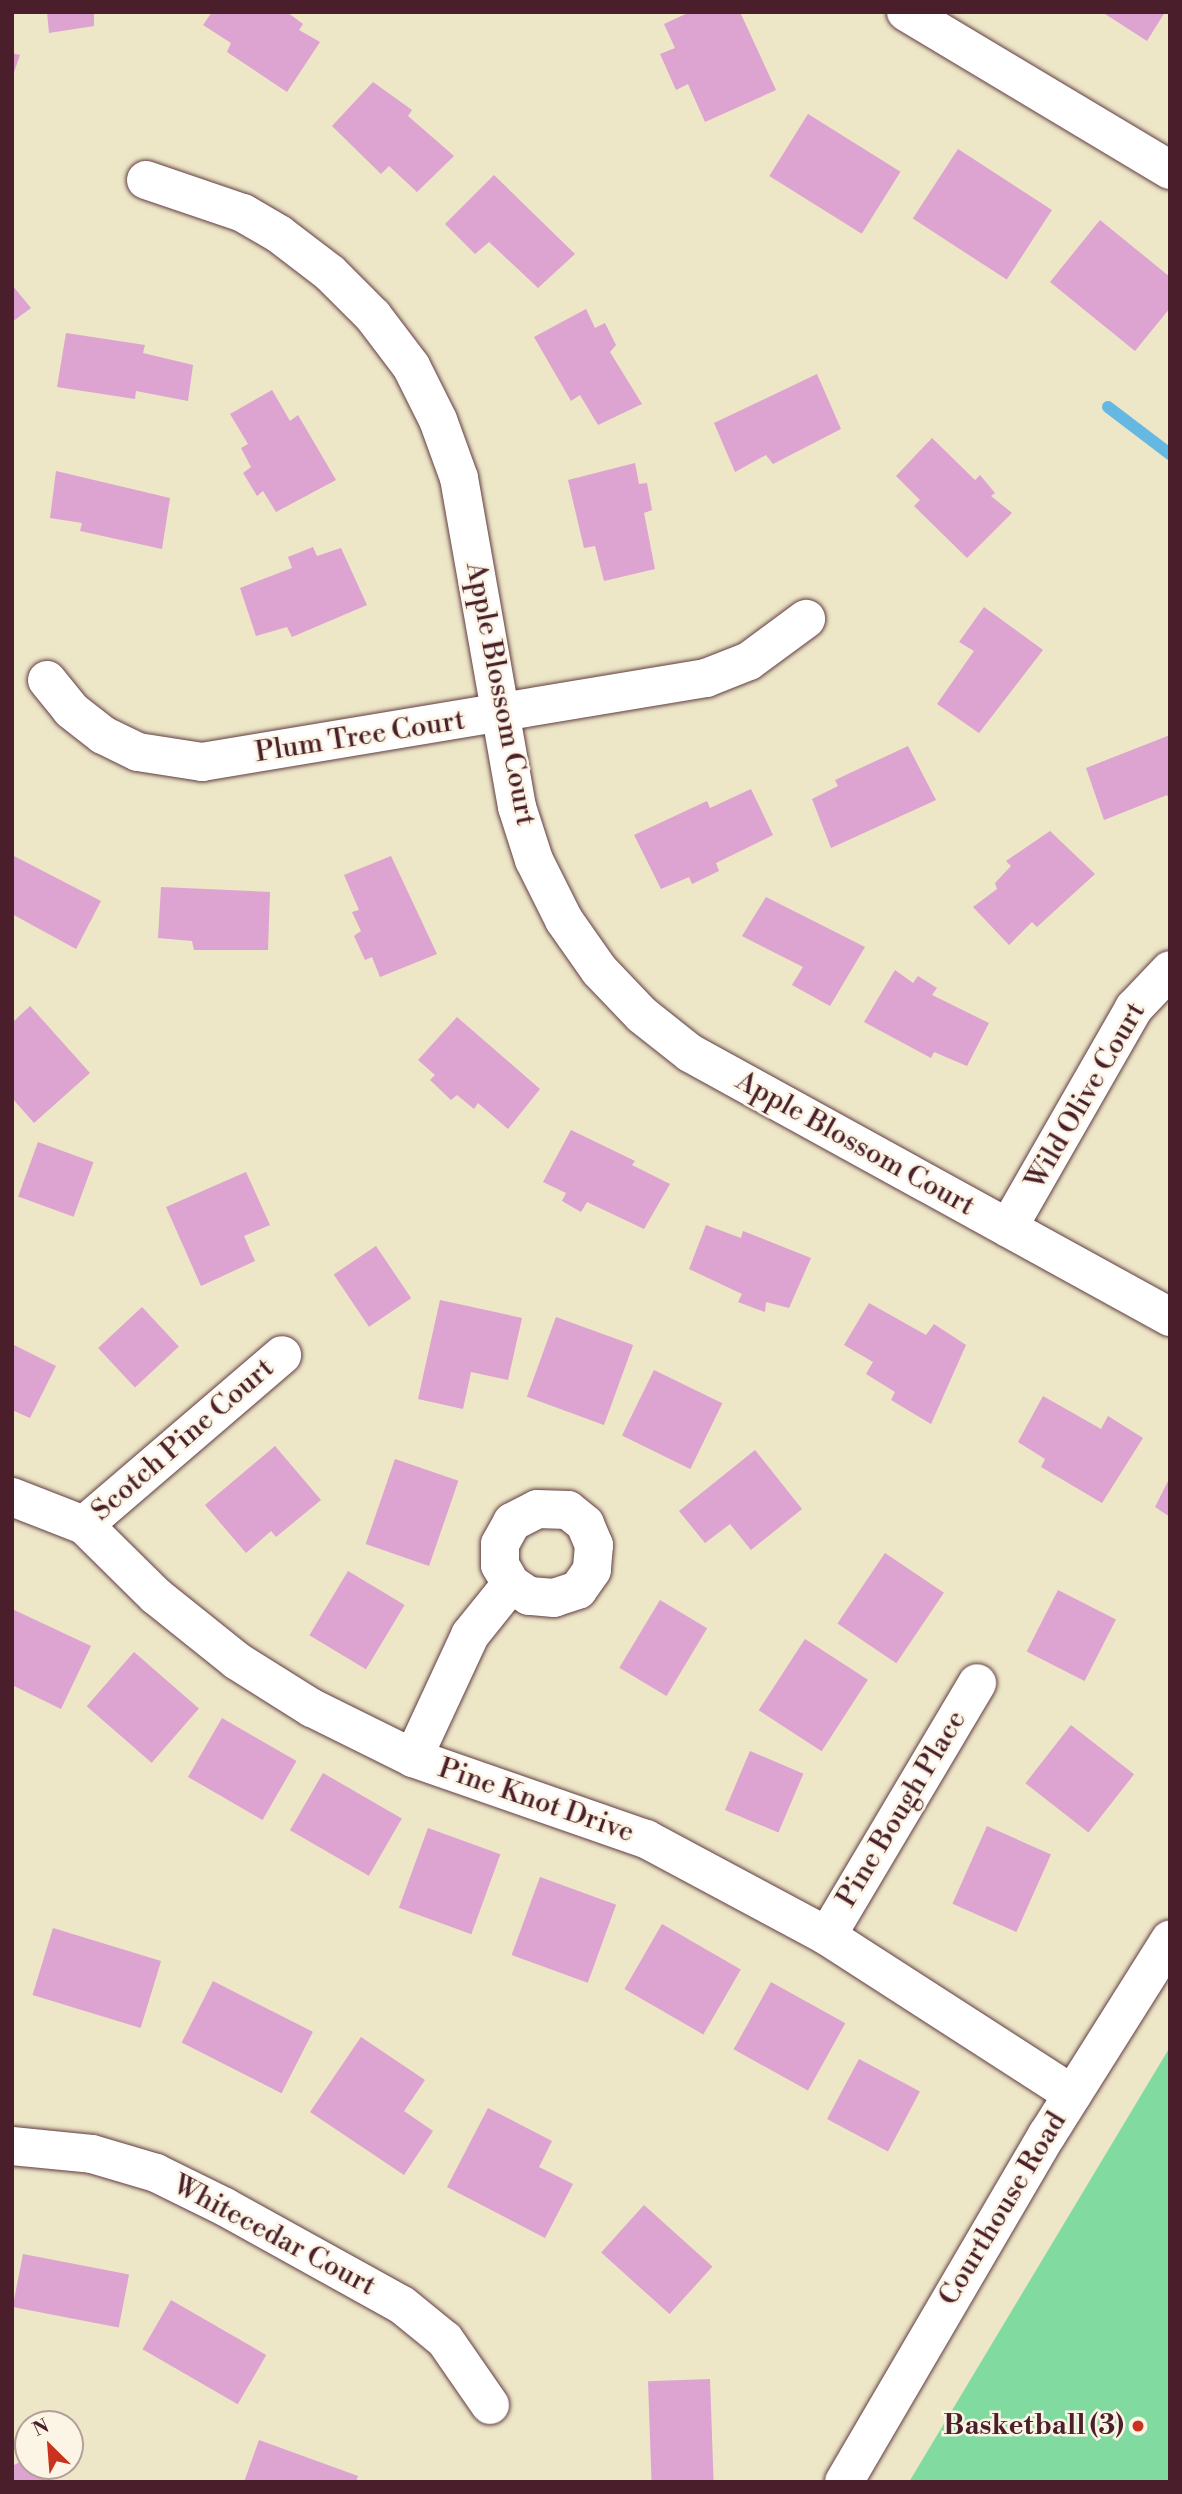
<!DOCTYPE html>
<html>
<head>
<meta charset="utf-8">
<style>
	body { margin:0 }
	#map { position:relative; width:1182px; height:2494px; overflow:hidden; background:#ede6c7; font-family:"Libre Bodoni",serif }
	div>[style] { position:absolute }
	[style*='--x'] { left:calc(var(--x)*1px); top:calc(var(--y)*1px); width:calc(var(--w)*1px); rotate:calc(var(--a)*1deg) }
	.green>* { inset:0; background:#81dba1 }
	.stream>* { height:12px; margin:-6px; padding:0 6px; transform-origin:6px; border-radius:6px; background:#65b8e1 }
	.building>* { inset:0; background:#dda3d1; transform-origin:0 0 }
	.roads { filter:drop-shadow(0 0 2px #623d42) drop-shadow(0 0 2px #623d42) }
	.minor>* { height:38px; margin:-19px; padding:0 19px; transform-origin:19px; border-radius:19px; background:#fff }
	.dots>* { width:19px; height:19px; translate:-50% -50%; box-sizing:border-box; border:4px solid #fcf5e5; border-radius:50% }
	span { translate:-50% -50%; white-space:nowrap; text-align:center; line-height:1.15; -webkit-text-stroke:5px #fcf5e5; paint-order:stroke }
	.street-label { font-size:28px; color:#4a1f2b }
	.poi-label { font-size:28px; color:#4a1f2b; font-weight:700 }
	.right { translate:-100% -50%; text-align:right }
	.frame { position:absolute; inset:0; border:14px solid #4a1f2b; pointer-events:none }
	.north { position:absolute; left:14px; top:2410px; width:70px; height:70px; box-sizing:border-box; background:#fcf5e5; border:2px solid #b59f9b; border-radius:50%; rotate:335deg; font-size:19px; font-weight:700; line-height:28px; text-align:center; color:#4a1f2b }
	.north::after { content:''; display:block; margin:auto; width:24px; height:32px; background:#c8321e; clip-path:polygon(50% 0,100% 100%,50% 72%,0 100%) }
</style>
</head>
<body>
<div id="map">
	<div class="green">
		<div style="clip-path:polygon(1170px 2047px,1170px 2482px,909px 2482px)"></div>
	</div>
	<div class="stream">
		<div style="--x:1108;--y:407;--w:78;--a:37.2"></div>
	</div>
	<div class="building">
		<div style="clip-path:polygon(47px 12px,94px 12px,94px 26px,49px 33px)"></div>
		<div style="clip-path:polygon(212px 12px,287px 12px,303px 24px,299px 30px,320px 42px,287px 92px,227px 52px,231px 43px,203px 25px)"></div>
		<div style="clip-path:polygon(690px 12px,740px 12px,776px 90px,705px 122px,688px 84px,676px 90px,660px 54px,675px 48px,664px 24px)"></div>
		<div style="clip-path:polygon(1102px 12px,1165px 12px,1147px 41px)"></div>
		<div style="clip-path:polygon(12px 53px,20px 55px,13px 75px,12px 75px)"></div>
		<div style="clip-path:polygon(373px 82px,412px 110px,408px 116px,454px 156px,417px 192px,389px 166px,381px 174px,332px 126px)"></div>
		<div style="left:808px;top:114px;width:109px;height:73px;rotate:32deg"></div>
		<div style="left:958px;top:149px;width:112px;height:83px;rotate:33deg"></div>
		<div style="clip-path:polygon(494px 175px,575px 254px,538px 288px,489px 242px,475px 254px,445px 224px)"></div>
		<div style="clip-path:polygon(1100px 220px,1170px 277px,1170px 308px,1135px 351px,1050px 282px)"></div>
		<div style="clip-path:polygon(12px 285px,31px 308px,12px 322px)"></div>
		<div style="clip-path:polygon(586px 309px,595px 328px,605px 323px,616px 345px,610px 352px,642px 404px,598px 425px,580px 395px,571px 401px,534px 337px)"></div>
		<div style="clip-path:polygon(66px 333px,145px 345px,143px 353px,193px 365px,188px 401px,136px 391px,135px 399px,57px 387px)"></div>
		<div style="clip-path:polygon(817px 374px,841px 429px,773px 464px,766px 455px,735px 472px,714px 423px)"></div>
		<div style="clip-path:polygon(272px 390px,290px 421px,298px 415px,336px 480px,276px 512px,263px 491px,257px 496px,243px 473px,251px 467px,241px 448px,248px 444px,230px 414px)"></div>
		<div style="clip-path:polygon(932px 438px,975px 480px,980px 475px,995px 493px,991px 496px,1012px 513px,967px 558px,914px 506px,920px 500px,896px 476px)"></div>
		<div style="clip-path:polygon(635px 463px,639px 484px,647px 483px,652px 510px,644px 513px,655px 569px,604px 581px,595px 546px,584px 548px,568px 480px)"></div>
		<div style="clip-path:polygon(56px 471px,170px 498px,162px 549px,80px 531px,82px 523px,50px 518px)"></div>
		<div style="clip-path:polygon(313px 547px,317px 556px,341px 548px,367px 605px,292px 637px,287px 627px,256px 636px,240px 588px,292px 568px,288px 557px)"></div>
		<div style="clip-path:polygon(984px 607px,1043px 650px,979px 733px,937px 704px,974px 651px,959px 642px)"></div>
		<div style="clip-path:polygon(1170px 735px,1170px 802px,1167px 795px,1104px 820px,1086px 768px)"></div>
		<div style="clip-path:polygon(908px 746px,936px 800px,831px 848px,812px 799px,838px 786px,835px 780px)"></div>
		<div style="clip-path:polygon(751px 789px,773px 835px,716px 863px,719px 871px,692px 884px,689px 877px,661px 889px,634px 835px,707px 801px,710px 808px)"></div>
		<div style="clip-path:polygon(1050px 831px,1095px 874px,1037px 927px,1032px 922px,1009px 945px,973px 907px,997px 889px,995px 883px,1011px 866px,1006px 861px)"></div>
		<div style="clip-path:polygon(12px 855px,101px 901px,76px 949px,12px 914px)"></div>
		<div style="clip-path:polygon(391px 856px,437px 954px,380px 977px,372px 957px,365px 960px,354px 936px,361px 931px,352px 912px,359px 910px,344px 875px)"></div>
		<div style="clip-path:polygon(161px 887px,270px 892px,268px 950px,194px 950px,192px 941px,158px 938px)"></div>
		<div style="clip-path:polygon(766px 897px,865px 947px,830px 1006px,792px 985px,803px 967px,742px 936px)"></div>
		<div style="clip-path:polygon(895px 970px,913px 983px,918px 976px,937px 988px,932px 995px,989px 1023px,967px 1066px,934px 1052px,931px 1058px,864px 1022px)"></div>
		<div style="clip-path:polygon(30px 1006px,90px 1073px,34px 1123px,12px 1098px,12px 1023px)"></div>
		<div style="clip-path:polygon(457px 1017px,540px 1089px,508px 1129px,478px 1103px,474px 1109px,457px 1095px,451px 1100px,430px 1080px,435px 1075px,418px 1060px)"></div>
		<div style="clip-path:polygon(571px 1130px,635px 1161px,632px 1165px,670px 1184px,644px 1229px,587px 1202px,581px 1212px,562px 1201px,566px 1193px,543px 1182px)"></div>
		<div style="left:38px;top:1142px;width:59px;height:58px;rotate:20deg"></div>
		<div style="clip-path:polygon(246px 1172px,270px 1225px,244px 1236px,255px 1261px,201px 1286px,166px 1207px)"></div>
		<div style="clip-path:polygon(706px 1225px,741px 1238px,743px 1231px,811px 1258px,789px 1308px,766px 1302px,765px 1312px,738px 1302px,742px 1294px,689px 1269px)"></div>
		<div style="left:376px;top:1246px;width:63px;height:51px;rotate:56deg"></div>
		<div style="clip-path:polygon(440px 1300px,522px 1318px,508px 1380px,471px 1372px,463px 1409px,418px 1399px)"></div>
		<div style="clip-path:polygon(869px 1303px,926px 1335px,934px 1324px,966px 1345px,931px 1424px,891px 1400px,895px 1392px,866px 1374px,873px 1362px,844px 1345px)"></div>
		<div style="left:142px;top:1307px;width:54px;height:60px;rotate:47deg"></div>
		<div style="left:556px;top:1317px;width:82px;height:85px;rotate:20deg"></div>
		<div style="clip-path:polygon(12px 1344px,56px 1366px,30px 1418px,12px 1410px)"></div>
		<div style="left:654px;top:1370px;width:76px;height:73px;rotate:26deg"></div>
		<div style="clip-path:polygon(1043px 1396px,1101px 1429px,1108px 1416px,1143px 1438px,1102px 1503px,1041px 1467px,1045px 1459px,1018px 1442px)"></div>
		<div style="clip-path:polygon(275px 1446px,321px 1500px,276px 1537px,271px 1531px,246px 1553px,205px 1505px)"></div>
		<div style="clip-path:polygon(755px 1450px,802px 1509px,751px 1550px,730px 1524px,705px 1543px,679px 1511px)"></div>
		<div style="left:395px;top:1459px;width:67px;height:90px;rotate:19deg"></div>
		<div style="clip-path:polygon(1170px 1477px,1170px 1517px,1155px 1507px)"></div>
		<div style="left:885px;top:1553px;width:71px;height:85px;rotate:34deg"></div>
		<div style="left:348px;top:1571px;width:66px;height:75px;rotate:31deg"></div>
		<div style="left:1058px;top:1590px;width:65px;height:69px;rotate:27deg"></div>
		<div style="left:660px;top:1600px;width:55px;height:79px;rotate:31deg"></div>
		<div style="clip-path:polygon(12px 1609px,91px 1646px,61px 1709px,12px 1685px)"></div>
		<div style="left:805px;top:1639px;width:75px;height:85px;rotate:33deg"></div>
		<div style="left:134px;top:1652px;width:86px;height:72px;rotate:41deg"></div>
		<div style="left:222px;top:1718px;width:86px;height:68px;rotate:30deg"></div>
		<div style="left:1071px;top:1725px;width:80px;height:74px;rotate:38deg"></div>
		<div style="left:750px;top:1751px;width:58px;height:64px;rotate:23deg"></div>
		<div style="left:323px;top:1773px;width:91px;height:66px;rotate:30deg"></div>
		<div style="left:987px;top:1826px;width:70px;height:85px;rotate:24deg"></div>
		<div style="left:428px;top:1828px;width:77px;height:85px;rotate:20deg"></div>
		<div style="left:540px;top:1877px;width:81px;height:83px;rotate:20deg"></div>
		<div style="left:662px;top:1924px;width:91px;height:75px;rotate:30deg"></div>
		<div style="left:53px;top:1928px;width:113px;height:70px;rotate:17deg"></div>
		<div style="left:213px;top:1981px;width:112px;height:69px;rotate:27deg"></div>
		<div style="left:771px;top:1982px;width:85px;height:77px;rotate:29deg"></div>
		<div style="clip-path:polygon(361px 2037px,425px 2080px,404px 2111px,433px 2131px,404px 2175px,310px 2112px)"></div>
		<div style="left:859px;top:2059px;width:69px;height:68px;rotate:28deg"></div>
		<div style="clip-path:polygon(488px 2108px,552px 2141px,539px 2167px,573px 2184px,545px 2238px,447px 2187px)"></div>
		<div style="left:644px;top:2205px;width:92px;height:64px;rotate:42deg"></div>
		<div style="left:23px;top:2254px;width:108px;height:54px;rotate:11deg"></div>
		<div style="left:171px;top:2300px;width:110px;height:57px;rotate:30deg"></div>
		<div style="left:710px;top:2379px;width:103px;height:62px;rotate:88deg"></div>
		<div style="clip-path:polygon(259px 2440px,358px 2476px,356px 2482px,244px 2482px)"></div>
		<div style="clip-path:polygon(28px 2458px,28px 2466px,38px 2466px,45px 2482px,12px 2482px,12px 2466px)"></div>
	</div>
	<div class="roads">
		<div class="minor">
			<div style="--x:906;--y:12;--w:308;--a:30.9"></div>
			<div style="--x:146;--y:180;--w:102;--a:18.8"></div>
			<div style="--x:243;--y:213;--w:42;--a:30.3"></div>
			<div style="--x:279;--y:234;--w:64;--a:37.4"></div>
			<div style="--x:330;--y:273;--w:61;--a:45"></div>
			<div style="--x:373;--y:316;--w:63;--a:52.8"></div>
			<div style="--x:411;--y:366;--w:60;--a:63.4"></div>
			<div style="--x:438;--y:420;--w:62;--a:70.1"></div>
			<div style="--x:459;--y:478;--w:334;--a:80"></div>
			<div style="--x:517;--y:807;--w:56;--a:72.2"></div>
			<div style="--x:534;--y:860;--w:67;--a:63.4"></div>
			<div style="--x:564;--y:920;--w:61;--a:55"></div>
			<div style="--x:599;--y:970;--w:62;--a:46.3"></div>
			<div style="--x:642;--y:1015;--w:61;--a:38.4"></div>
			<div style="--x:690;--y:1053;--w:548;--a:28.81"></div>
			<div style="--x:47;--y:680;--w:38;--a:51"></div>
			<div style="--x:71;--y:710;--w:41;--a:38"></div>
			<div style="--x:103;--y:735;--w:39;--a:26"></div>
			<div style="--x:138;--y:752;--w:65;--a:8.9"></div>
			<div style="--x:202;--y:762;--w:511;--a:-9.46"></div>
			<div style="--x:706;--y:678;--w:46;--a:-21.6"></div>
			<div style="--x:749;--y:661;--w:71;--a:-36.4"></div>
			<div style="--x:1008;--y:1228;--w:254;--a:-60.2"></div>
			<div style="--x:1134;--y:1008;--w:52;--a:-46.5"></div>
			<div style="--x:12;--y:1497;--w:77;--a:21.3"></div>
			<div style="--x:84;--y:1525;--w:101;--a:44.6"></div>
			<div style="--x:156;--y:1596;--w:104;--a:38.7"></div>
			<div style="--x:237;--y:1661;--w:89;--a:32.1"></div>
			<div style="--x:312;--y:1708;--w:113;--a:26.3"></div>
			<div style="--x:413;--y:1758;--w:247;--a:19.2"></div>
			<div style="--x:646;--y:1839;--w:205;--a:28.2"></div>
			<div style="--x:827;--y:1936;--w:292;--a:32.8"></div>
			<div style="--x:84;--y:1525;--w:261;--a:-40.6"></div>
			<div style="--x:413;--y:1758;--w:136;--a:-65.1"></div>
			<div style="--x:470;--y:1635;--w:65;--a:-51.2"></div>
			<div style="--x:511;--y:1584;--w:22;--a:-120"></div>
			<div style="--x:500;--y:1565;--w:21;--a:-90"></div>
			<div style="--x:500;--y:1544;--w:25;--a:-61"></div>
			<div style="--x:512;--y:1522;--w:28;--a:-27"></div>
			<div style="--x:537;--y:1509;--w:31;--a:2"></div>
			<div style="--x:568;--y:1510;--w:22;--a:39"></div>
			<div style="--x:585;--y:1524;--w:23;--a:67"></div>
			<div style="--x:594;--y:1545;--w:25;--a:95"></div>
			<div style="--x:592;--y:1570;--w:24;--a:125"></div>
			<div style="--x:578;--y:1590;--w:25;--a:162"></div>
			<div style="--x:554;--y:1598;--w:25;--a:-175"></div>
			<div style="--x:529;--y:1596;--w:22;--a:-146"></div>
			<div style="--x:827;--y:1936;--w:294;--a:-59.3"></div>
			<div style="--x:12;--y:2146;--w:80;--a:5.7"></div>
			<div style="--x:92;--y:2154;--w:67;--a:16.5"></div>
			<div style="--x:156;--y:2173;--w:77;--a:26.2"></div>
			<div style="--x:225;--y:2207;--w:202;--a:29"></div>
			<div style="--x:402;--y:2305;--w:55;--a:39.1"></div>
			<div style="--x:445;--y:2340;--w:79;--a:55.3"></div>
			<div style="--x:844;--y:2482;--w:402;--a:-59.7"></div>
			<div style="--x:1047;--y:2135;--w:231;--a:-57.8"></div>
		</div>
	</div>
	<div class="dots">
		<div style="left:1138px;top:2426px;background:#c8321e"></div>
	</div>
	<div class="street-label">
		<span style="left:500px;top:694px;rotate:79deg">Apple Blossom Court</span>
		<span style="left:360px;top:737px;rotate:-9deg">Plum Tree Court</span>
		<span style="left:1086px;top:1096px;rotate:-60deg">Wild Olive Court</span>
		<span style="left:855px;top:1144px;rotate:29deg">Apple Blossom Court</span>
		<span style="left:183px;top:1440px;rotate:-41deg">Scotch Pine Court</span>
		<span style="left:536px;top:1801px;rotate:19deg">Pine Knot Drive</span>
		<span style="left:902px;top:1809px;rotate:-59deg">Pine Bough Place</span>
		<span style="left:1003px;top:2209px;rotate:-59deg">Courthouse Road</span>
		<span style="left:274px;top:2236px;rotate:28deg">Whitecedar Court</span>
	</div>
	<div class="poi-label">
		<span class="right" style="left:1124px;top:2426px">Basketball (3)</span>
	</div>
	<div class="frame"></div>
	<div class="north">N</div>
</div>
</body>
</html>
